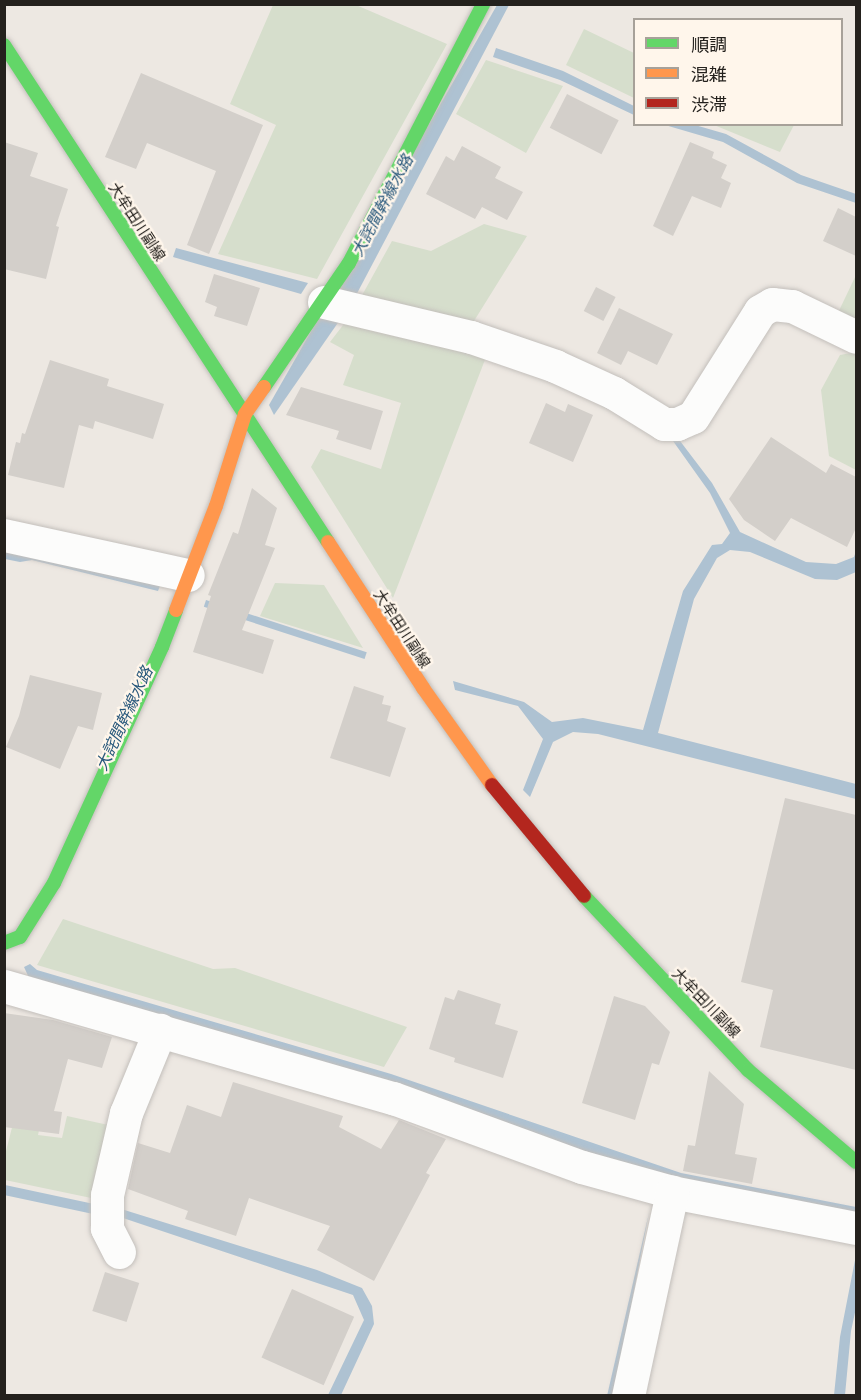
<!DOCTYPE html>
<html>
<head>
<meta charset="utf-8">
<style>
	body { margin:0 }
	#map { position:relative; width:861px; height:1400px; overflow:hidden; background:#ede8e2; font-family:Georgia,"Noto Sans JP",serif }
	div>[style] { position:absolute }
	[style*='--x'] { left:calc(var(--x)*1px); top:calc(var(--y)*1px); width:calc(var(--w)*1px); rotate:calc(var(--a)*1deg) }
	.green>* { inset:0; background:#d6decc }
	.water>* { inset:0; background:#aec2d2; transform-origin:0 0 }
	.building>* { inset:0; background:#d3cfca; transform-origin:0 0 }
	.roads { filter:drop-shadow(0 0 2px #c3bfbb) drop-shadow(0 0 2px #c3bfbb) }
	.street>* { height:33px; margin:-16.5px; padding:0 16.5px; transform-origin:16.5px; border-radius:16.5px; background:#fcfcfb }
	.fast>* { height:14px; margin:-7px; padding:0 7px; transform-origin:7px; border-radius:7px; background:#63d668 }
	.slow>* { height:14px; margin:-7px; padding:0 7px; transform-origin:7px; border-radius:7px; background:#ff974d }
	.jam>* { height:14px; margin:-7px; padding:0 7px; transform-origin:7px; border-radius:7px; background:#b3261e }
	span { translate:-50% -50%; white-space:nowrap; text-align:center; line-height:1.15; -webkit-text-stroke:4.5px #fff6eb; paint-order:stroke }
	.street-label { font-size:15px; color:#24211d }
	.water-label { font-size:16px; color:#27577b; font-style:italic }
	.frame { position:absolute; inset:0; border:6px solid #24211d; pointer-events:none }
	.legend { position:absolute; left:633px; top:18px; width:210px; height:108px; box-sizing:border-box; background:#fff6eb; border:2px solid #a7a199; margin:0; padding:8px 10px; list-style:none; font-size:18px; color:#24211d }
	.legend li { display:flex; align-items:center; gap:12px; height:30px }
	.legend b { width:30px; border:2px solid #a7a199 }
</style>
</head>
<body>
<div id="map">
	<div class="green">
		<div style="clip-path:polygon(273px 5px,356px 5px,447px 44px,317px 279px,218px 254px,276px 125px,230px 104px)"></div>
		<div style="clip-path:polygon(584px 29px,634px 53px,634px 98px,566px 65px)"></div>
		<div style="clip-path:polygon(486px 60px,563px 86px,526px 153px,456px 114px)"></div>
		<div style="clip-path:polygon(714px 125px,794px 125px,780px 152px)"></div>
		<div style="clip-path:polygon(484px 224px,527px 236px,469px 329px,360px 299px,392px 241px,431px 251px)"></div>
		<div style="clip-path:polygon(856px 275px,856px 327px,836px 317px)"></div>
		<div style="clip-path:polygon(350px 316px,488px 352px,393px 598px,311px 467px,321px 449px,381px 469px,401px 403px,343px 385px,354px 355px,330px 342px)"></div>
		<div style="clip-path:polygon(856px 352px,856px 470px,829px 456px,821px 390px,840px 355px)"></div>
		<div style="clip-path:polygon(275px 583px,324px 585px,363px 648px,260px 616px)"></div>
		<div style="clip-path:polygon(63px 919px,213px 969px,235px 968px,407px 1027px,384px 1067px,37px 965px)"></div>
		<div style="clip-path:polygon(20px 1096px,45px 1102px,38px 1135px,62px 1138px,67px 1116px,113px 1126px,96px 1199px,5px 1180px,5px 1155px)"></div>
	</div>
	<div class="water">
		<div style="clip-path:polygon(497px 5px,509px 5px,353px 301px,274px 415px,269px 405px)"></div>
		<div style="clip-path:polygon(496px 48px,563px 71px,634px 106px,634px 115px,560px 80px,493px 57px)"></div>
		<div style="clip-path:polygon(665px 125px,695px 125px,726px 134px,801px 175px,856px 194px,856px 203px,797px 183px,723px 142px)"></div>
		<div style="clip-path:polygon(176px 248px,308px 283px,301px 294px,173px 257px)"></div>
		<div style="clip-path:polygon(677px 437px,712px 483px,740px 532px,806px 562px,836px 564px,854px 557px,856px 551px,856px 572px,837px 580px,815px 579px,750px 552px,730px 550px,717px 558px,694px 599px,658px 733px,856px 784px,856px 799px,598px 734px,573px 732px,553px 742px,530px 797px,523px 790px,543px 739px,518px 706px,455px 690px,453px 681px,524px 702px,552px 722px,583px 718px,643px 730px,683px 591px,712px 545px,722px 544px,730px 533px,710px 493px,673px 441px)"></div>
		<div style="clip-path:polygon(5px 548px,160px 586px,158px 591px,32px 560px,20px 562px,5px 559px)"></div>
		<div style="left:206px;top:600px;width:169px;height:7px;rotate:18deg"></div>
		<div style="clip-path:polygon(30px 964px,37px 970px,391px 1074px,681px 1173px,856px 1207px,856px 1214px,657px 1176px,30px 980px,24px 967px)"></div>
		<div style="left:5px;top:1185px;width:91px;height:10px;rotate:12deg"></div>
		<div style="clip-path:polygon(118px 1208px,317px 1270px,362px 1288px,372px 1306px,374px 1324px,341px 1395px,328px 1395px,364px 1320px,353px 1295px,120px 1217px)"></div>
		<div style="clip-path:polygon(649px 1213px,614px 1395px,607px 1396px)"></div>
		<div style="clip-path:polygon(856px 1255px,856px 1308px,851px 1331px,845px 1395px,834px 1395px,840px 1337px)"></div>
	</div>
	<div class="building">
		<div style="clip-path:polygon(141px 73px,263px 125px,209px 254px,187px 245px,216px 171px,147px 143px,136px 169px,105px 157px)"></div>
		<div style="left:567px;top:94px;width:58px;height:38px;rotate:27deg"></div>
		<div style="clip-path:polygon(4px 142px,38px 153px,30px 176px,68px 189px,56px 226px,59px 227px,46px 279px,4px 269px)"></div>
		<div style="clip-path:polygon(690px 142px,714px 152px,712px 158px,727px 165px,721px 178px,731px 183px,721px 208px,692px 196px,673px 236px,653px 226px)"></div>
		<div style="clip-path:polygon(462px 146px,501px 167px,495px 178px,523px 192px,507px 220px,482px 207px,475px 219px,426px 194px,446px 156px,454px 161px)"></div>
		<div style="clip-path:polygon(838px 208px,856px 217px,856px 256px,823px 241px)"></div>
		<div style="clip-path:polygon(214px 274px,260px 288px,247px 326px,214px 316px,217px 307px,205px 302px)"></div>
		<div style="left:596px;top:287px;width:22px;height:27px;rotate:27deg"></div>
		<div style="clip-path:polygon(619px 308px,673px 334px,657px 365px,628px 351px,621px 365px,597px 353px)"></div>
		<div style="clip-path:polygon(50px 360px,109px 379px,107px 386px,164px 404px,153px 439px,95px 421px,93px 429px,79px 425px,64px 488px,8px 475px,16px 442px,20px 443px,22px 433px,25px 434px)"></div>
		<div style="clip-path:polygon(301px 387px,383px 411px,371px 450px,336px 439px,339px 431px,286px 415px)"></div>
		<div style="clip-path:polygon(546px 403px,565px 412px,568px 404px,593px 415px,573px 462px,529px 443px)"></div>
		<div style="clip-path:polygon(771px 437px,826px 473px,831px 464px,856px 477px,856px 528px,847px 547px,791px 518px,775px 541px,744px 520px,729px 499px)"></div>
		<div style="clip-path:polygon(252px 488px,277px 508px,265px 545px,275px 548px,242px 630px,274px 640px,263px 674px,193px 652px,211px 596px,208px 595px,233px 532px,238px 534px)"></div>
		<div style="clip-path:polygon(30px 675px,102px 693px,93px 730px,78px 726px,60px 769px,6px 747px,19px 716px)"></div>
		<div style="clip-path:polygon(354px 686px,384px 696px,382px 704px,391px 706px,387px 721px,406px 728px,390px 777px,330px 758px)"></div>
		<div style="clip-path:polygon(785px 798px,856px 815px,856px 1070px,760px 1047px,773px 990px,741px 982px)"></div>
		<div style="clip-path:polygon(458px 990px,501px 1004px,495px 1024px,518px 1031px,503px 1078px,454px 1062px,455px 1058px,429px 1049px,445px 997px,454px 1000px)"></div>
		<div style="clip-path:polygon(614px 996px,645px 1006px,670px 1032px,659px 1065px,652px 1063px,635px 1120px,582px 1103px)"></div>
		<div style="clip-path:polygon(4px 1013px,53px 1020px,112px 1037px,102px 1068px,68px 1059px,54px 1111px,62px 1112px,59px 1134px,4px 1127px)"></div>
		<div style="clip-path:polygon(709px 1071px,744px 1104px,735px 1154px,757px 1158px,752px 1184px,683px 1171px,688px 1145px,695px 1146px)"></div>
		<div style="clip-path:polygon(233px 1082px,343px 1116px,339px 1127px,381px 1149px,399px 1120px,446px 1139px,426px 1173px,430px 1175px,374px 1281px,317px 1250px,330px 1226px,249px 1198px,236px 1236px,185px 1219px,188px 1211px,128px 1189px,138px 1143px,170px 1153px,187px 1105px,221px 1117px)"></div>
		<div style="left:105px;top:1272px;width:36px;height:41px;rotate:18deg"></div>
		<div style="left:292px;top:1289px;width:68px;height:75px;rotate:24deg"></div>
	</div>
	<div class="roads">
		<div class="street">
			<div style="--x:324;--y:302;--w:151;--a:13.4"></div>
			<div style="--x:471;--y:337;--w:89;--a:19"></div>
			<div style="--x:555;--y:366;--w:65;--a:24.6"></div>
			<div style="--x:614;--y:393;--w:59;--a:31.8"></div>
			<div style="--x:664;--y:424;--w:13;--a:0"></div>
			<div style="--x:677;--y:424;--w:17;--a:-24"></div>
			<div style="--x:693;--y:417;--w:125;--a:-57.7"></div>
			<div style="--x:760;--y:311;--w:14;--a:-30"></div>
			<div style="--x:772;--y:304;--w:20;--a:6"></div>
			<div style="--x:792;--y:306;--w:71;--a:25.8"></div>
			<div style="--x:4;--y:535;--w:188;--a:12.3"></div>
			<div style="--x:4;--y:986;--w:405;--a:16.1"></div>
			<div style="--x:393;--y:1098;--w:201;--a:20.1"></div>
			<div style="--x:582;--y:1167;--w:93;--a:15.5"></div>
			<div style="--x:672;--y:1192;--w:187;--a:11.1"></div>
			<div style="--x:119;--y:1252;--w:27;--a:-117"></div>
			<div style="--x:107;--y:1228;--w:33;--a:-90"></div>
			<div style="--x:107;--y:1195;--w:84;--a:-77"></div>
			<div style="--x:126;--y:1113;--w:90;--a:-67.7"></div>
			<div style="--x:628;--y:1396;--w:209;--a:-77.8"></div>
		</div>
		<div class="fast">
			<div style="--x:4;--y:45;--w:593;--a:56.9"></div>
			<div style="--x:264;--y:387;--w:150;--a:-55.6"></div>
			<div style="--x:349;--y:263;--w:292;--a:-62.6"></div>
			<div style="--x:584;--y:896;--w:239;--a:46.7"></div>
			<div style="--x:748;--y:1070;--w:142;--a:40.4"></div>
			<div style="--x:4;--y:943;--w:17;--a:-21"></div>
			<div style="--x:20;--y:937;--w:64;--a:-57.8"></div>
			<div style="--x:54;--y:883;--w:260;--a:-65.4"></div>
			<div style="--x:162;--y:647;--w:40;--a:-69"></div>
		</div>
		<div class="slow">
			<div style="--x:328;--y:542;--w:174;--a:56.9"></div>
			<div style="--x:423;--y:688;--w:119;--a:54.6"></div>
			<div style="--x:176;--y:610;--w:111;--a:-69"></div>
			<div style="--x:216;--y:506;--w:96;--a:-72.5"></div>
			<div style="--x:245;--y:414;--w:33;--a:-55"></div>
		</div>
		<div class="jam">
			<div style="--x:492;--y:785;--w:144;--a:50.3"></div>
		</div>
	</div>
	<div class="street-label">
		<span style="left:138px;top:221px;rotate:57deg">大牟田川副線</span>
		<span style="left:403px;top:628px;rotate:57deg">大牟田川副線</span>
		<span style="left:707px;top:1002px;rotate:46deg">大牟田川副線</span>
	</div>
	<div class="water-label">
		<span style="left:381px;top:205px;rotate:-62deg">大詫間幹線水路</span>
		<span style="left:123px;top:718px;rotate:-65deg">大詫間幹線水路</span>
	</div>
	<div class="frame"></div>
	<ul class="legend">
	<li><b style="height:8px;background:#63d668"></b>順調</li>
	<li><b style="height:8px;background:#ff974d"></b>混雑</li>
	<li><b style="height:8px;background:#b3261e"></b>渋滞</li>
	</ul>
</div>
</body>
</html>
